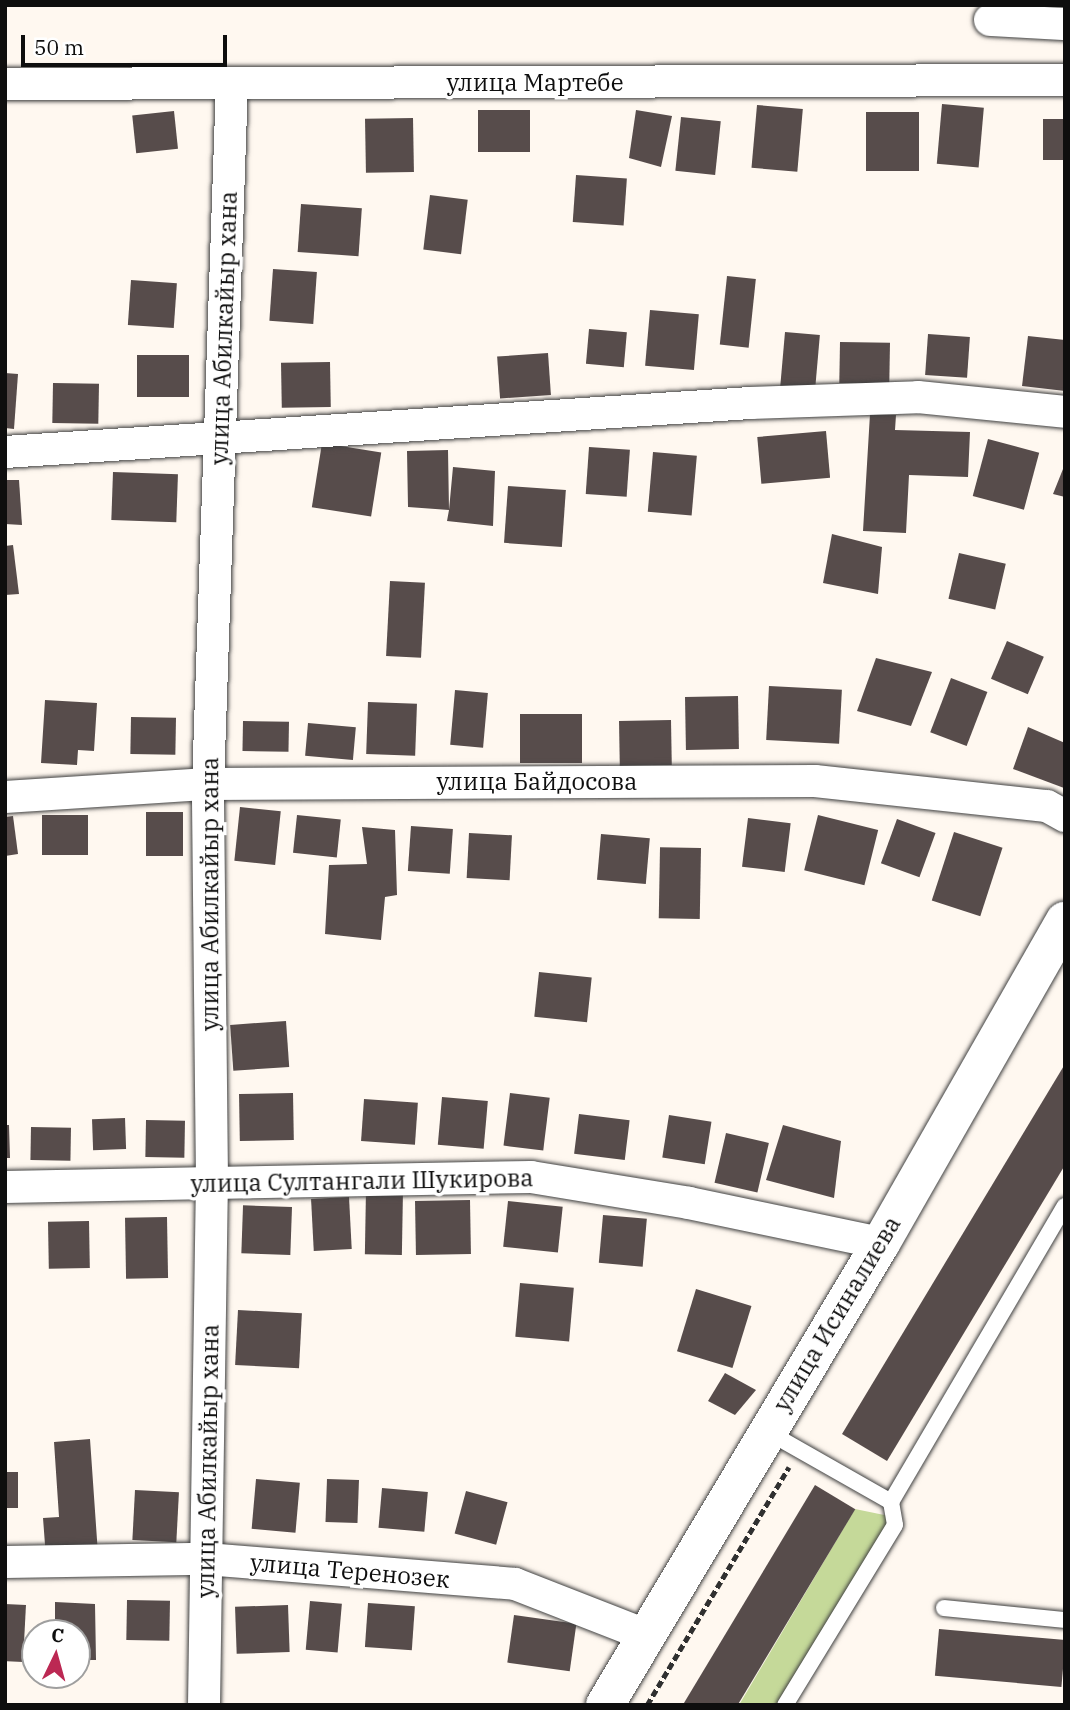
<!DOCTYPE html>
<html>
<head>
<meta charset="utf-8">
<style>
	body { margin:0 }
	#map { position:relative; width:1070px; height:1710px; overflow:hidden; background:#fff8f0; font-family:"IBM Plex Serif",serif }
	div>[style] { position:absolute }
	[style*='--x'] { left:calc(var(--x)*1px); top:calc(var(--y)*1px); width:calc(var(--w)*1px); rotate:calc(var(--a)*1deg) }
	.forest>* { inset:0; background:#c5d999 }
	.building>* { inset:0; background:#574c4b; transform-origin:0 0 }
	.path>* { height:4.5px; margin-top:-2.25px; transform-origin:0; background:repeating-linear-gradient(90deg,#303030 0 7px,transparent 0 10.5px) }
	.roads { filter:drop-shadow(0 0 2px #414141) drop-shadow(0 0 2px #414141) }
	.service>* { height:16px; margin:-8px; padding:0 8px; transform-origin:8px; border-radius:8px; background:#fff }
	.minor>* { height:32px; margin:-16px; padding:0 16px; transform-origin:16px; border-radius:16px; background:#fff }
	.tertiary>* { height:38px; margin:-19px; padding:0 19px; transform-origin:19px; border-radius:19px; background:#fff }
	span { translate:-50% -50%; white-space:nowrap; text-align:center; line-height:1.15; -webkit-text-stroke:7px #fff; paint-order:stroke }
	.street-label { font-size:24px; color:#0e0e0e }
	.frame { position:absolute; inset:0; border:7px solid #0e0e0e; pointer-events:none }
	.north { position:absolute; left:21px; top:1619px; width:70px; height:70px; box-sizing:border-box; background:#fff; border:2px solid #9f9f9f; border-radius:50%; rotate:5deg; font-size:19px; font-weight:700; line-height:28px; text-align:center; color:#0e0e0e }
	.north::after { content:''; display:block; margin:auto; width:24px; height:32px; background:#bc2853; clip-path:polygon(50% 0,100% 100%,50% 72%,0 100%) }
	.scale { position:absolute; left:21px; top:35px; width:206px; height:32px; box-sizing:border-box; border:4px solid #0e0e0e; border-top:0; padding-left:9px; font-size:21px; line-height:24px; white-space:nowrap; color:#0e0e0e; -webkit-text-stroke:5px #fff; paint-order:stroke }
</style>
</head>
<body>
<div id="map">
	<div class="forest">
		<div style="clip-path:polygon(855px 1509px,894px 1517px,785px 1705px,739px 1705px)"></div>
	</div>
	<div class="building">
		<div style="left:942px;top:104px;width:42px;height:60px;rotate:5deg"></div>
		<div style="left:757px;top:105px;width:46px;height:63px;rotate:5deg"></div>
		<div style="left:478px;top:110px;width:52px;height:42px"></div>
		<div style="clip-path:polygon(636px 110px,672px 116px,661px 167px,629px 158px)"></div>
		<div style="left:174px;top:111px;width:38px;height:42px;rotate:84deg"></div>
		<div style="left:866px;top:112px;width:53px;height:59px"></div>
		<div style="left:681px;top:117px;width:40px;height:54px;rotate:6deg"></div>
		<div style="left:413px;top:118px;width:54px;height:48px;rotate:89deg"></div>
		<div style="left:1043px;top:119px;width:22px;height:41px"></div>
		<div style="left:576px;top:175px;width:51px;height:47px;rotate:4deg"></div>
		<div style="left:430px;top:195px;width:38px;height:55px;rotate:7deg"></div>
		<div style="left:301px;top:204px;width:61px;height:48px;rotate:4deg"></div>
		<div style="left:273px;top:269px;width:44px;height:52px;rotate:4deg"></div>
		<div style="left:727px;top:276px;width:29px;height:69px;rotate:6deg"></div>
		<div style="left:131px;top:280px;width:46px;height:45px;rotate:4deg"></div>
		<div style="left:650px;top:310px;width:49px;height:56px;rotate:5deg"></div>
		<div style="left:589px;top:329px;width:38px;height:35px;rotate:5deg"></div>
		<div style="left:785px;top:332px;width:35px;height:55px;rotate:5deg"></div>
		<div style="left:928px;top:334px;width:42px;height:41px;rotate:4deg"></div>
		<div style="clip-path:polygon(1028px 336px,1065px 340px,1065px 391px,1022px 386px)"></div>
		<div style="left:840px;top:342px;width:50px;height:41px;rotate:1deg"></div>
		<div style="left:548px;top:353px;width:42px;height:51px;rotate:86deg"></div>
		<div style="left:137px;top:355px;width:52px;height:42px"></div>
		<div style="left:330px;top:362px;width:45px;height:49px;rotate:89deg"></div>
		<div style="clip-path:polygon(5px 373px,18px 374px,14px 429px,5px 428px)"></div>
		<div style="left:53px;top:383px;width:46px;height:40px;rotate:1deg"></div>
		<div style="clip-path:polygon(870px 414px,896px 415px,895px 430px,970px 432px,968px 477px,909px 475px,906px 533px,863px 531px)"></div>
		<div style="left:826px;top:431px;width:47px;height:69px;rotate:85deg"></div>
		<div style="left:988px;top:439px;width:53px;height:59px;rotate:15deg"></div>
		<div style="left:322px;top:443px;width:60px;height:65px;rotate:9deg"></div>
		<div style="left:589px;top:447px;width:41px;height:47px;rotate:4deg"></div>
		<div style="clip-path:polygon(448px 450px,449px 510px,453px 467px,495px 471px,493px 526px,447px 521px,449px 510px,408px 507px,407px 451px)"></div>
		<div style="left:653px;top:452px;width:44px;height:60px;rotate:5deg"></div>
		<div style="clip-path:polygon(1065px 464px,1065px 497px,1053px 494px)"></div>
		<div style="left:113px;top:472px;width:65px;height:48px;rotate:2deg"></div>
		<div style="clip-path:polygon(5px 480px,19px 480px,22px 525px,5px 524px)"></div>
		<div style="left:508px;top:486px;width:58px;height:57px;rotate:4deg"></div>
		<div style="clip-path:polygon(832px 534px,882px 547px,878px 594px,823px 583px)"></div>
		<div style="clip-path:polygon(13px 545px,19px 594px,5px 595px,5px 546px)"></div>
		<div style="left:959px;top:553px;width:48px;height:47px;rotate:13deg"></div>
		<div style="left:390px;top:581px;width:35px;height:75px;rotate:3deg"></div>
		<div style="left:1007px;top:641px;width:40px;height:41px;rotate:23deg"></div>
		<div style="clip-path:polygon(876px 658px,932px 672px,911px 726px,857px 711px)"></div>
		<div style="left:951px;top:678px;width:39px;height:58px;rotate:21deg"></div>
		<div style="left:769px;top:686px;width:73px;height:54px;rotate:3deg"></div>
		<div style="left:455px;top:690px;width:33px;height:55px;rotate:5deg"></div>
		<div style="left:738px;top:696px;width:53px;height:53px;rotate:89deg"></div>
		<div style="clip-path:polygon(45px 700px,97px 703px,94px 751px,78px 750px,77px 765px,41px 763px)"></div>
		<div style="left:368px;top:702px;width:49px;height:52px;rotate:2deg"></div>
		<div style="left:582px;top:714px;width:49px;height:62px;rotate:90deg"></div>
		<div style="left:131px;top:717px;width:45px;height:37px;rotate:1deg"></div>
		<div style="left:671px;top:720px;width:45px;height:52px;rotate:89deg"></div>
		<div style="left:243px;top:721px;width:46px;height:30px;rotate:1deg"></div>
		<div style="left:308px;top:723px;width:48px;height:33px;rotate:5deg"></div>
		<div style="clip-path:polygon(1028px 727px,1065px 743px,1064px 788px,1013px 769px)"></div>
		<div style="left:240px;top:807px;width:41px;height:54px;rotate:6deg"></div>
		<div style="left:146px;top:812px;width:37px;height:44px"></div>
		<div style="left:88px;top:815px;width:40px;height:46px;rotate:90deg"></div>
		<div style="left:297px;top:815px;width:44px;height:38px;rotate:6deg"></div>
		<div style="left:818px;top:815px;width:62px;height:57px;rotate:14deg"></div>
		<div style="clip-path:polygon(13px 816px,18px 854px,5px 856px,5px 817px)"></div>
		<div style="left:748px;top:818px;width:43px;height:49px;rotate:7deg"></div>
		<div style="left:897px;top:819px;width:41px;height:47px;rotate:20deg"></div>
		<div style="left:411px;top:826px;width:42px;height:45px;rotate:4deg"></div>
		<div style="clip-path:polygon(362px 827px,395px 830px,397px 895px,385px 897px,381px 940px,325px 934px,329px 865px,367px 864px)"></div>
		<div style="left:954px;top:832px;width:51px;height:72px;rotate:18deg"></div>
		<div style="left:469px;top:833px;width:43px;height:45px;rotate:3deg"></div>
		<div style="left:601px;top:834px;width:49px;height:46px;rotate:5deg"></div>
		<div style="left:701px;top:848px;width:71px;height:41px;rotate:91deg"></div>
		<div style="left:539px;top:972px;width:53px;height:45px;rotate:6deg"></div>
		<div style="left:286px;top:1021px;width:46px;height:56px;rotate:86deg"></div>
		<div style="clip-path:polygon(1065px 1064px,1065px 1165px,887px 1461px,842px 1434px)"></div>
		<div style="left:293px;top:1093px;width:47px;height:54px;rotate:89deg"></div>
		<div style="left:510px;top:1093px;width:40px;height:53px;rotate:7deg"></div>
		<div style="left:442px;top:1097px;width:46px;height:48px;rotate:5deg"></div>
		<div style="left:364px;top:1099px;width:54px;height:42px;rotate:4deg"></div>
		<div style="left:579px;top:1114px;width:51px;height:40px;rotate:7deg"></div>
		<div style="left:669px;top:1115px;width:43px;height:43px;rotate:9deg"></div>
		<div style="left:125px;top:1118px;width:31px;height:33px;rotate:88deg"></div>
		<div style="left:146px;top:1120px;width:39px;height:37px;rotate:1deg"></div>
		<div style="clip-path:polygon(5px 1125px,9px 1125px,10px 1158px,5px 1158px)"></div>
		<div style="clip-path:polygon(783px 1125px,841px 1141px,834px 1198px,766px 1180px)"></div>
		<div style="left:31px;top:1127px;width:40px;height:33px;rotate:1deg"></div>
		<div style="left:726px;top:1133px;width:44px;height:51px;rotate:13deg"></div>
		<div style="left:403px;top:1190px;width:65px;height:37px;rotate:91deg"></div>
		<div style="left:349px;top:1197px;width:52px;height:38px;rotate:87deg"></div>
		<div style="left:470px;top:1200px;width:54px;height:55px;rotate:89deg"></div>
		<div style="left:508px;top:1201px;width:55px;height:46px;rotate:6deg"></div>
		<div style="left:292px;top:1207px;width:48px;height:49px;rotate:92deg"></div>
		<div style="left:603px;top:1215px;width:44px;height:48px;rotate:5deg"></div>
		<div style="left:167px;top:1217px;width:61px;height:42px;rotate:89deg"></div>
		<div style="left:89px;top:1221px;width:47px;height:41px;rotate:89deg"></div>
		<div style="left:520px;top:1283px;width:54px;height:54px;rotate:5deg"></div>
		<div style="left:696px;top:1289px;width:58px;height:65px;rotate:17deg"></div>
		<div style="left:238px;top:1310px;width:64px;height:55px;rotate:3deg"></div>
		<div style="clip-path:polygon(725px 1373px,756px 1390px,735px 1415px,708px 1401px)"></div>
		<div style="clip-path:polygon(90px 1439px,98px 1554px,46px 1558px,43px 1518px,59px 1517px,54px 1442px)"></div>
		<div style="left:5px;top:1472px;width:13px;height:36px"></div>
		<div style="left:256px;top:1479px;width:44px;height:50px;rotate:5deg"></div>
		<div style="left:327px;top:1479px;width:32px;height:43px;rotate:2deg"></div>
		<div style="left:815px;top:1485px;width:47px;height:255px;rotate:31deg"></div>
		<div style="left:382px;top:1488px;width:46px;height:40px;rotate:5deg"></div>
		<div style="left:135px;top:1490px;width:44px;height:50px;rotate:3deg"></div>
		<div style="left:466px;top:1491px;width:43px;height:44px;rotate:15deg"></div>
		<div style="left:127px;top:1600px;width:43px;height:40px;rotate:1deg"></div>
		<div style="left:310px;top:1601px;width:32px;height:49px;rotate:5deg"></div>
		<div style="clip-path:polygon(55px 1602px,95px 1604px,96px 1660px,77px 1660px,77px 1633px,55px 1633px)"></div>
		<div style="left:368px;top:1603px;width:47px;height:44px;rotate:4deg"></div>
		<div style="left:5px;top:1604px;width:21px;height:57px;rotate:3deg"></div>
		<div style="left:288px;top:1605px;width:47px;height:53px;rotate:88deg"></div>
		<div style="left:514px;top:1615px;width:63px;height:48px;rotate:8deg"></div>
		<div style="left:939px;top:1629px;width:127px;height:47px;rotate:5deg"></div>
	</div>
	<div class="path">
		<div style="--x:647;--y:1705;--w:277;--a:-59.2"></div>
	</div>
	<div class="roads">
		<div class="service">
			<div style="--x:768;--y:1432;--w:142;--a:29.6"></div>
			<div style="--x:891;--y:1502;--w:23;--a:80"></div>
			<div style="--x:895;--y:1525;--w:211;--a:121.4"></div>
			<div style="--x:891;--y:1502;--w:343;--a:-59.6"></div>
			<div style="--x:944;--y:1608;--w:122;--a:5.7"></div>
		</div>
		<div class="minor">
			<div style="--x:990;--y:20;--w:75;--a:3.1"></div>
			<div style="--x:5;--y:84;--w:1060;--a:-0.22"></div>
			<div style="--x:5;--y:452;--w:747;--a:-3.76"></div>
			<div style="--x:750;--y:403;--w:168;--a:-2"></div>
			<div style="--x:918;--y:397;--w:148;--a:5.8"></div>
			<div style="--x:5;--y:797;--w:203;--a:-3.7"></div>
			<div style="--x:208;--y:784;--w:607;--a:-0.28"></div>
			<div style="--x:815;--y:781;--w:233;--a:6.2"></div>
			<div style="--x:1047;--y:806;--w:21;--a:29"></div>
			<div style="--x:5;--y:1187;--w:526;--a:-1.09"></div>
			<div style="--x:531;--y:1177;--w:160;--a:9.3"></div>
			<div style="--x:689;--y:1203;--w:196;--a:11.8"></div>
			<div style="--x:5;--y:1562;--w:201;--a:-0.9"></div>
			<div style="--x:206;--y:1559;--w:310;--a:4.6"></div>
			<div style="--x:515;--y:1584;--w:137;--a:21.3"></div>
			<div style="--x:204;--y:1705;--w:524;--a:-89.13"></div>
			<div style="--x:212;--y:1181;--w:397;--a:-90.6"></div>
			<div style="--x:208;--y:784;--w:700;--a:-88.04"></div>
		</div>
		<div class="tertiary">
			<div style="--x:605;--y:1705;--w:538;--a:-59.15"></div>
			<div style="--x:881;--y:1243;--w:371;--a:-60.3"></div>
		</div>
	</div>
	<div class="street-label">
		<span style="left:535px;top:83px">улица Мартебе</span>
		<span style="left:224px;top:328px;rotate:-88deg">улица Абилкайыр хана</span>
		<span style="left:537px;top:782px">улица Байдосова</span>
		<span style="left:210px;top:894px;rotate:-90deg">улица Абилкайыр хана</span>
		<span style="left:362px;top:1181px;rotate:-1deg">улица Султангали Шукирова</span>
		<span style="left:837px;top:1314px;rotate:-59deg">улица Исиналиева</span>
		<span style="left:208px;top:1461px;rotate:-89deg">улица Абилкайыр хана</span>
		<span style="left:350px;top:1571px;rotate:5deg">улица Теренозек</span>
	</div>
	<div class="frame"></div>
	<div class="north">С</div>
	<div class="scale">50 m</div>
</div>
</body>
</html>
